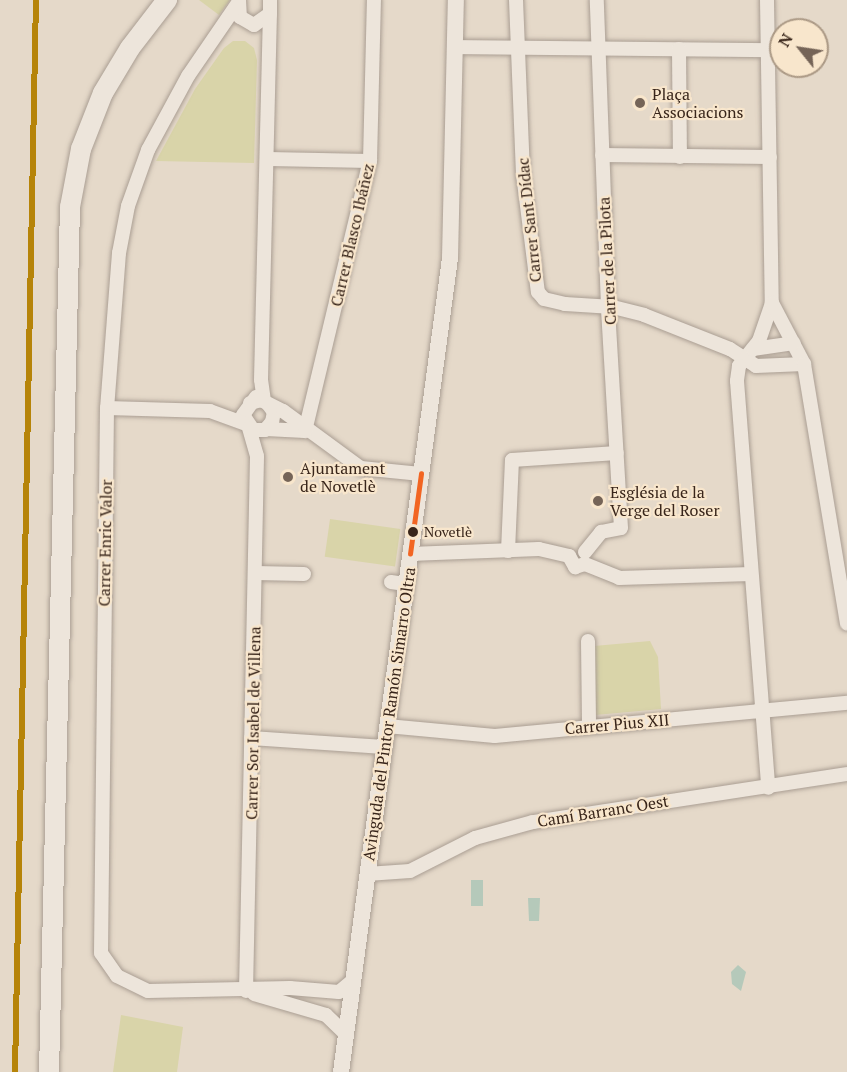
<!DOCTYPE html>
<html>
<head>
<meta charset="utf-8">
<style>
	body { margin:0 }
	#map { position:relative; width:847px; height:1072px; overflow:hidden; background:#e5d9c9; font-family:"PT Serif",serif }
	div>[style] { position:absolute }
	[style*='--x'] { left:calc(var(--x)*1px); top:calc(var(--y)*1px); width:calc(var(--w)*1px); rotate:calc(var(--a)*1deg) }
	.green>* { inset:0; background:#d9d4a9; transform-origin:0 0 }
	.water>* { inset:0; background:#b5c9ba; transform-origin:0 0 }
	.roads { filter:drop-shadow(0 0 2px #aa9e93) drop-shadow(0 0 2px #aa9e93) }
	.minor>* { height:14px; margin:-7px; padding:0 7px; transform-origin:7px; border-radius:7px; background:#ede5db }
	.tertiary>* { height:16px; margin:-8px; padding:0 8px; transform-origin:8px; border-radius:8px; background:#ede5db }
	.secondary>* { height:20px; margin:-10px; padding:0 10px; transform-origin:10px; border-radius:10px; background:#ede5db }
	.bus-1>* { height:4.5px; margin:-2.25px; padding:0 2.25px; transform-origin:2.25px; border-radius:2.25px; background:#f26522 }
	.rail-1>* { height:6px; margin:-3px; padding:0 3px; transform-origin:3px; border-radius:3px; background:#b68409 }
	.dots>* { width:16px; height:16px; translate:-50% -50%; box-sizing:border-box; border:3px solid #f8e6cc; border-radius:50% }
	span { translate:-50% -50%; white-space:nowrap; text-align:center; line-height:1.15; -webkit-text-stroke:4.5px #f8e6cc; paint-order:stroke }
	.bus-label { font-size:14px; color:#38251a }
	.left { translate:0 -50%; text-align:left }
	.poi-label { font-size:16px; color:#38251a }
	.street-label { font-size:16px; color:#38251a }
	.north { position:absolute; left:769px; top:18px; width:60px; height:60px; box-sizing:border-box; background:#f8e6cc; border:2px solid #ab9985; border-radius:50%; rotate:300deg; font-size:16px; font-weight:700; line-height:24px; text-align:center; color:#38251a }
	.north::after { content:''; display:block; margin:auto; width:21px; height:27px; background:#756457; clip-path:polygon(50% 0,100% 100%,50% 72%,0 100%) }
</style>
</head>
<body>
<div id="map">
	<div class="green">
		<div style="clip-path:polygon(199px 0,230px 0,219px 15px)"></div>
		<div style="clip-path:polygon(233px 41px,245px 41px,254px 48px,257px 60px,254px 163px,156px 161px,195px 89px,224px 48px)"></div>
		<div style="left:330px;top:519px;width:71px;height:38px;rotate:8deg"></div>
		<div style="clip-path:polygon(650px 641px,658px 657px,661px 709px,595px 715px,594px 646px)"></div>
		<div style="clip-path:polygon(121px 1015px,183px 1027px,177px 1072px,113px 1072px)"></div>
	</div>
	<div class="water">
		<div style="left:471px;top:880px;width:12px;height:26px"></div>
		<div style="clip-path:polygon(528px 898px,540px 898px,539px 921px,529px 921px)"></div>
		<div style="clip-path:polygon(738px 965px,746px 972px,741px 991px,732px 984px,731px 972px)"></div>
	</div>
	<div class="roads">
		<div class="minor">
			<div style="--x:239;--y:0;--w:17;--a:87"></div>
			<div style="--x:240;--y:17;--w:16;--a:30"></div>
			<div style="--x:254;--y:25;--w:19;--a:-35"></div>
			<div style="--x:270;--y:14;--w:14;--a:-90"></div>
			<div style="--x:516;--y:0;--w:174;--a:87.7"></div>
			<div style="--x:523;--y:174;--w:119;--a:82.8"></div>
			<div style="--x:538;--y:292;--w:9;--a:49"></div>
			<div style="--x:544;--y:299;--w:22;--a:13"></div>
			<div style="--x:565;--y:304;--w:48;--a:3.6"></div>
			<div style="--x:613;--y:307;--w:32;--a:14"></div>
			<div style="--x:644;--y:315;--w:92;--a:21.6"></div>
			<div style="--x:730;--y:349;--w:31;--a:33"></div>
			<div style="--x:756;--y:366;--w:48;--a:-2.4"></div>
			<div style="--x:767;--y:0;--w:303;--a:89.1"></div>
			<div style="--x:772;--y:303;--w:40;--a:108.9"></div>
			<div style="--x:759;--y:341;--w:32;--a:129"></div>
			<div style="--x:739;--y:366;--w:15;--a:98"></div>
			<div style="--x:737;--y:381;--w:408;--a:85.6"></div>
			<div style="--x:238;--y:3;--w:88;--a:124.4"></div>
			<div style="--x:188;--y:76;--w:84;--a:118.4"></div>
			<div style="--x:148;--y:150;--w:59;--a:109.7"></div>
			<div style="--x:128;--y:206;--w:48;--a:100.8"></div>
			<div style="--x:119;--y:253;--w:155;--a:94.4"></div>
			<div style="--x:107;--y:408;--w:545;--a:90.63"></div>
			<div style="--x:101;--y:953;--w:28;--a:55"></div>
			<div style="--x:117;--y:976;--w:34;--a:26"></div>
			<div style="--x:148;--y:991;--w:142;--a:-1.2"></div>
			<div style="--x:290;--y:988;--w:49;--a:4.7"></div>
			<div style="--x:339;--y:992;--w:17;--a:-40"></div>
			<div style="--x:456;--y:47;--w:312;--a:0.6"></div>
			<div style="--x:679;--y:49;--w:108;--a:89.5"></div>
			<div style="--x:602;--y:155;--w:168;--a:0.7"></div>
			<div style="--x:268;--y:159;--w:102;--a:1.1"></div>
			<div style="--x:772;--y:303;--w:69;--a:62.3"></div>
			<div style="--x:804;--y:364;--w:263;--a:80.6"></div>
			<div style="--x:753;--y:349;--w:41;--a:-8.3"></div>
			<div style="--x:256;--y:397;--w:22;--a:126"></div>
			<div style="--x:243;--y:415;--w:18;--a:56"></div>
			<div style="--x:253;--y:430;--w:12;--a:0"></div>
			<div style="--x:265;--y:430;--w:11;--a:-49"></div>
			<div style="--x:272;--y:422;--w:10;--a:-79"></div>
			<div style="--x:274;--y:412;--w:10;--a:-127"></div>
			<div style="--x:264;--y:401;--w:21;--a:-98"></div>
			<div style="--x:261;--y:380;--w:366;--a:-88.6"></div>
			<div style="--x:250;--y:403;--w:11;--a:-15"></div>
			<div style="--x:261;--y:400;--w:25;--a:27"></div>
			<div style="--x:283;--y:411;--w:97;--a:36.2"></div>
			<div style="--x:361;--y:468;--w:60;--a:5.7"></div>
			<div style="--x:107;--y:408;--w:103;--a:1.7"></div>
			<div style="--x:210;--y:411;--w:38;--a:20"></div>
			<div style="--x:266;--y:429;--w:39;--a:3"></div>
			<div style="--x:305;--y:431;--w:278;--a:-76.5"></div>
			<div style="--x:370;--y:161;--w:161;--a:-88.6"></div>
			<div style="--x:508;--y:551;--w:91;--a:-87.5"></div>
			<div style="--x:512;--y:460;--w:105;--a:-3.8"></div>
			<div style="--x:585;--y:552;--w:26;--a:-51"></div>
			<div style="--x:601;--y:532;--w:20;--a:-11"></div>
			<div style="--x:621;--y:528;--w:221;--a:-93.4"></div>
			<div style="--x:608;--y:307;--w:307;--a:-92.1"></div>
			<div style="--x:410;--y:554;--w:129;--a:-2.2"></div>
			<div style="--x:539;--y:549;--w:31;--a:13"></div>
			<div style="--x:569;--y:556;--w:13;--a:61"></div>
			<div style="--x:575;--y:567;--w:10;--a:-17"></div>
			<div style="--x:585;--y:564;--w:37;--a:22"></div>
			<div style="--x:619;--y:578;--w:132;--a:-1.7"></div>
			<div style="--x:255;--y:573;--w:49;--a:1.2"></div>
			<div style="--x:391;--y:582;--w:15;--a:8"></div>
			<div style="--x:588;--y:641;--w:85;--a:89.3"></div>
			<div style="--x:387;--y:726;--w:108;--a:5.3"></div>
			<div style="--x:495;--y:736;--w:354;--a:-5.4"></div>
			<div style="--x:251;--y:738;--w:133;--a:3.9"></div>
			<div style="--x:367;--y:874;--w:43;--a:-4"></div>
			<div style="--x:410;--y:871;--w:73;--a:-26.9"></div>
			<div style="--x:475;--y:838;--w:60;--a:-15.4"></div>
			<div style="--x:533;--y:822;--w:318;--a:-8.7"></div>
			<div style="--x:246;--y:991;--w:535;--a:-88.82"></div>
			<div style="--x:257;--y:456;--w:29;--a:-106"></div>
			<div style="--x:254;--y:994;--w:75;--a:16.3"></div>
			<div style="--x:326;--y:1015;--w:28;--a:44"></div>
		</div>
		<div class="tertiary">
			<div style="--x:341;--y:1072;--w:821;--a:-82.37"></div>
			<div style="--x:450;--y:258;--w:258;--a:-88.7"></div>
		</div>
		<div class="secondary">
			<div style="--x:49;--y:1072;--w:865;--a:-88.61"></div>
			<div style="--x:70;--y:207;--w:59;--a:-79.3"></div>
			<div style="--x:81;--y:149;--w:60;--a:-68.6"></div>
			<div style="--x:103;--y:93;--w:52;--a:-59"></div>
			<div style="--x:130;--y:48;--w:61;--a:-52.4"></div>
		</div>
	</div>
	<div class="bus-1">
		<div style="--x:410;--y:554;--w:81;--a:-82.2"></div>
	</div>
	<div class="rail-1">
		<div style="--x:15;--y:1072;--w:1072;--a:-88.88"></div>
	</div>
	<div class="dots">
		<div style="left:640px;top:103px;background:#756457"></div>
		<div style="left:288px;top:477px;background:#756457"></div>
		<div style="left:598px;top:501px;background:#756457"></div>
		<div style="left:413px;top:532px;background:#38251a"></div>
	</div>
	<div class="bus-label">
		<span class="left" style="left:424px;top:532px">Novetlè</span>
	</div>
	<div class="poi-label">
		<span class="left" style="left:652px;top:103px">Plaça<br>Associacions</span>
		<span class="left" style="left:300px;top:477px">Ajuntament<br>de Novetlè</span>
		<span class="left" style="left:610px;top:501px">Església de la<br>Verge del Roser</span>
	</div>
	<div class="street-label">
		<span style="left:529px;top:220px;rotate:-96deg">Carrer Sant Dídac</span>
		<span style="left:352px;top:235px;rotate:-77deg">Carrer Blasco Ibáñez</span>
		<span style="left:607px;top:261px;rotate:-93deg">Carrer de la Pilota</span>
		<span style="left:105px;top:543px;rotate:-89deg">Carrer Enric Valor</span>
		<span style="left:389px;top:714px;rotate:-82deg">Avinguda del Pintor Ramón Simarro Oltra</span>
		<span style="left:253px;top:723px;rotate:-89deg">Carrer Sor Isabel de Villena</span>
		<span style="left:617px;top:724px;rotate:-5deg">Carrer Pius XII</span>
		<span style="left:603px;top:811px;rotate:-9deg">Camí Barranc Oest</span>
	</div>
	<div class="north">N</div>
</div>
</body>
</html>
